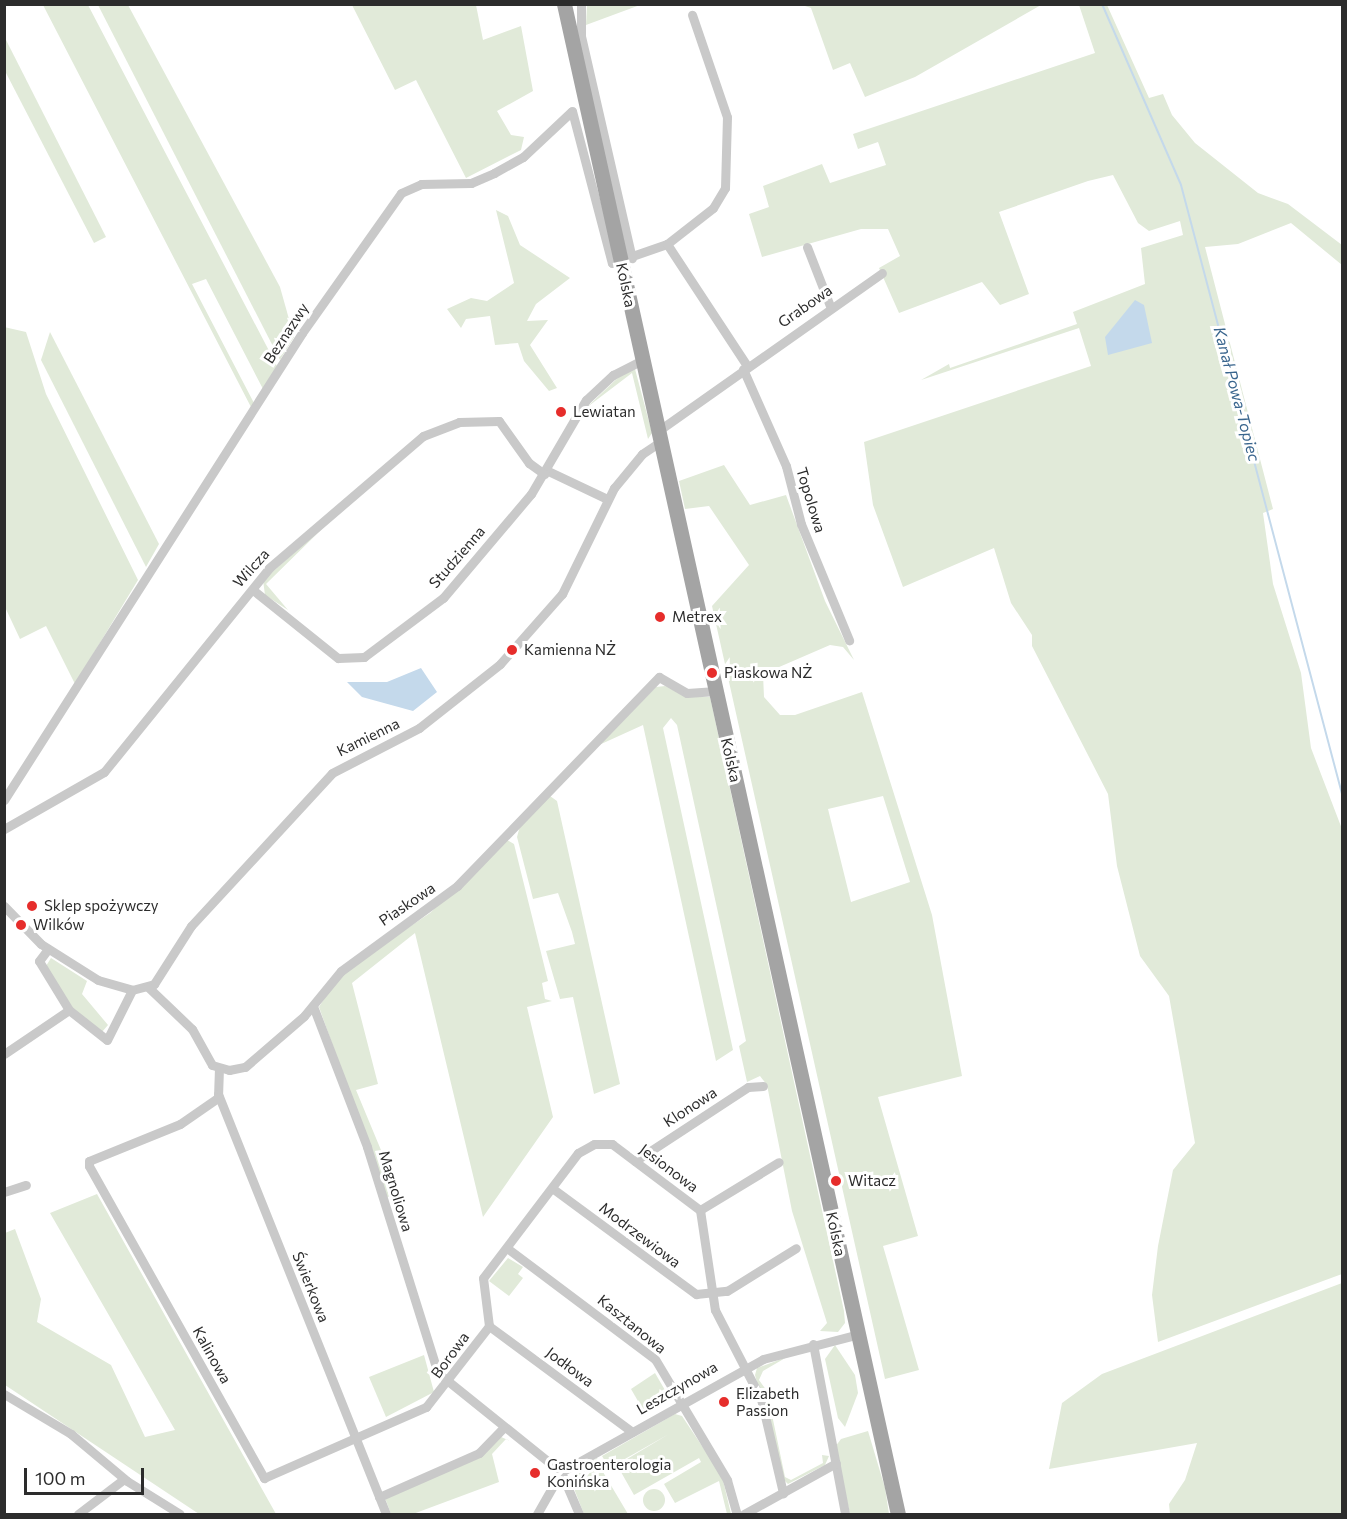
<!DOCTYPE html>
<html>
<head>
<meta charset="utf-8">
<style>
	body { margin:0 }
	#map { position:relative; width:1347px; height:1519px; overflow:hidden; background:#fff; font-family:Commissioner,sans-serif }
	div>[style] { position:absolute }
	[style*='--x'] { left:calc(var(--x)*1px); top:calc(var(--y)*1px); width:calc(var(--w)*1px); rotate:calc(var(--a)*1deg) }
	.green>* { inset:0; background:#e1ead9 }
	.round { border-radius:50% }
	.water>* { inset:0; background:#c4d9eb }
	.stream>* { height:2px; margin:-1px; padding:0 1px; transform-origin:1px; border-radius:1px; background:#c4d9eb }
	.minor>* { height:9px; margin:-4.5px; padding:0 4.5px; transform-origin:4.5px; border-radius:4.5px; background:#c9c9c9 }
	.primary>* { height:15px; margin:-7.5px; padding:0 7.5px; transform-origin:7.5px; border-radius:7.5px; background:#a4a4a4 }
	.dots>* { width:16px; height:16px; translate:-50% -50%; box-sizing:border-box; border:3px solid #fff; border-radius:50% }
	span { translate:-50% -50%; white-space:nowrap; text-align:center; line-height:1.15; -webkit-text-stroke:6px #fff; paint-order:stroke }
	.street-label { font-size:15px; color:#2c2c2c }
	.poi-label { font-size:15px; color:#2c2c2c }
	.left { translate:0 -50%; text-align:left }
	.water-label { font-size:16px; color:#3a668e; font-style:italic }
	.frame { position:absolute; inset:0; border:6px solid #2c2c2c; pointer-events:none }
	.scale { position:absolute; left:24px; top:1468px; width:120px; height:27px; box-sizing:border-box; border:3px solid #2c2c2c; border-top:0; padding-left:8px; font-size:18px; line-height:21px; white-space:nowrap; color:#2c2c2c; -webkit-text-stroke:4px #fff; paint-order:stroke }
</style>
</head>
<body>
<div id="map">
	<div class="green">
		<div style="clip-path:polygon(43px 5px,88px 5px,277px 366px,263px 389px,206px 279px,192px 284px,255px 405px,252px 409px)"></div>
		<div style="clip-path:polygon(98px 5px,128px 5px,280px 287px,294px 337px,280px 360px)"></div>
		<div style="clip-path:polygon(352px 5px,476px 5px,483px 40px,521px 26px,533px 91px,497px 111px,511px 135px,524px 137px,521px 150px,466px 178px,416px 80px,395px 90px)"></div>
		<div style="clip-path:polygon(587px 5px,640px 5px,586px 25px)"></div>
		<div style="clip-path:polygon(802px 5px,1041px 5px,915px 77px,865px 97px,850px 63px,833px 70px,811px 8px)"></div>
		<div style="clip-path:polygon(1079px 5px,1107px 5px,1149px 98px,1163px 94px,1172px 115px,1195px 143px,1258px 193px,1288px 204px,1342px 245px,1342px 265px,1291px 223px,1238px 244px,1205px 247px,1273px 509px,1263px 513px,1273px 584px,1301px 673px,1311px 748px,1342px 829px,1342px 1274px,1158px 1342px,1152px 1295px,1158px 1246px,1173px 1170px,1195px 1143px,1169px 996px,1140px 956px,1117px 866px,1108px 794px,1032px 646px,1032px 635px,1011px 603px,994px 548px,903px 587px,873px 505px,864px 442px,1091px 366px,1079px 328px,921px 380px,949px 364px,950px 368px,1077px 324px,1073px 312px,1145px 284px,1141px 248px,1183px 235px,1180px 221px,1149px 231px,1138px 223px,1113px 175px,1088px 181px,999px 212px,1029px 294px,1000px 305px,982px 282px,899px 313px,879px 268px,900px 256px,888px 229px,861px 229px,762px 257px,749px 214px,769px 207px,763px 186px,822px 164px,830px 183px,886px 165px,878px 142px,858px 149px,853px 134px,1095px 53px)"></div>
		<div style="clip-path:polygon(4px 36px,106px 237px,94px 243px,5px 71px)"></div>
		<div style="clip-path:polygon(496px 210px,508px 216px,520px 245px,570px 278px,536px 304px,527px 321px,548px 320px,530px 345px,557px 388px,549px 391px,524px 361px,518px 343px,495px 345px,490px 316px,466px 319px,461px 328px,447px 309px,471px 298px,487px 301px,514px 283px)"></div>
		<div style="clip-path:polygon(4px 327px,26px 332px,46px 394px,138px 580px,75px 684px,46px 626px,20px 639px,5px 607px)"></div>
		<div style="clip-path:polygon(50px 332px,159px 544px,146px 567px,41px 360px)"></div>
		<div style="clip-path:polygon(635px 369px,652px 433px,648px 439px,632px 373px,586px 408px,625px 371px)"></div>
		<div style="clip-path:polygon(evenodd,724px 465px,750px 505px,786px 495px,825px 601px,854px 660px,843px 647px,830px 645px,763px 674px,764px 697px,780px 715px,795px 715px,862px 692px,932px 915px,962px 1076px,878px 1097px,918px 1236px,883px 1246px,919px 1370px,885px 1379px,712px 606px,749px 565px,709px 506px,685px 509px,679px 481px,724px 465px,883px 796px,910px 882px,851px 902px,828px 809px,883px 796px)"></div>
		<div style="clip-path:polygon(325px 526px,266px 584px,288px 610px,265px 595px,263px 580px)"></div>
		<div style="clip-path:polygon(665px 686px,686px 696px,710px 697px,844px 1311px,845px 1323px,838px 1332px,820px 1331px,827px 1323px,792px 1211px,767px 1085px,760px 1076px,747px 1082px,739px 1046px,746px 1041px,677px 725px,671px 718px,663px 728px,733px 1050px,716px 1061px,643px 725px,599px 745px,656px 687px)"></div>
		<div style="clip-path:polygon(550px 796px,557px 801px,620px 1084px,594px 1094px,573px 997px,560px 999px,546px 951px,575px 944px,572px 932px,558px 893px,533px 899px,517px 837px,520px 826px)"></div>
		<div style="clip-path:polygon(507px 840px,514px 844px,548px 981px,542px 983px,545px 999px,552px 1001px,527px 1007px,553px 1117px,483px 1217px,415px 933px,352px 983px,378px 1084px,356px 1090px,393px 1179px,391px 1196px,387px 1197px,319px 1007px,340px 974px,430px 913px)"></div>
		<div style="clip-path:polygon(51px 958px,87px 981px,82px 994px,108px 1025px,102px 1032px,74px 1010px,46px 966px)"></div>
		<div style="clip-path:polygon(97px 1194px,276px 1514px,199px 1514px,5px 1385px,5px 1233px,15px 1229px,41px 1299px,37px 1322px,111px 1365px,145px 1437px,175px 1430px,50px 1213px)"></div>
		<div style="clip-path:polygon(508px 1258px,523px 1267px,518px 1274px,523px 1278px,509px 1296px,489px 1281px)"></div>
		<div style="clip-path:polygon(1342px 1283px,1342px 1514px,1170px 1514px,1169px 1504px,1185px 1480px,1197px 1443px,1049px 1469px,1062px 1403px,1102px 1374px)"></div>
		<div style="clip-path:polygon(835px 1345px,855px 1375px,858px 1393px,845px 1427px,838px 1418px,825px 1359px)"></div>
		<div style="clip-path:polygon(424px 1355px,434px 1392px,386px 1417px,369px 1377px)"></div>
		<div style="clip-path:polygon(787px 1357px,763px 1371px,759px 1380px,767px 1391px,785px 1477px,791px 1480px,823px 1463px,822px 1455px,829px 1456px,825px 1465px,788px 1484px,782px 1478px,755px 1375px,757px 1368px)"></div>
		<div style="clip-path:polygon(655px 1373px,669px 1397px,646px 1415px,631px 1389px)"></div>
		<div style="clip-path:polygon(675px 1414px,682px 1416px,722px 1476px,731px 1514px,727px 1514px,719px 1481px,675px 1503px,664px 1484px,701px 1462px,699px 1458px,634px 1495px,617px 1465px,669px 1434px,609px 1468px,602px 1456px)"></div>
		<div style="clip-path:polygon(868px 1431px,885px 1488px,889px 1514px,850px 1514px,835px 1447px,841px 1439px)"></div>
		<div style="clip-path:polygon(499px 1436px,517px 1444px,506px 1439px,492px 1454px,499px 1482px,413px 1514px,391px 1514px,385px 1498px,480px 1456px)"></div>
		<div style="clip-path:polygon(597px 1458px,603px 1472px,628px 1514px,584px 1514px,571px 1481px,580px 1484px,575px 1471px)"></div>
		<div class="round" style="left:643px;top:1489px;width:22px;height:22px"></div>
	</div>
	<div class="water">
		<div style="clip-path:polygon(1135px 300px,1144px 305px,1152px 343px,1108px 355px,1105px 337px)"></div>
		<div style="clip-path:polygon(421px 668px,437px 692px,413px 711px,362px 697px,347px 682px,387px 682px)"></div>
	</div>
	<div class="stream">
		<div style="--x:1102;--y:4;--w:197;--a:66.4"></div>
		<div style="--x:1181;--y:185;--w:630;--a:75.19"></div>
	</div>
	<div class="minor">
		<div style="--x:581;--y:4;--w:32;--a:90"></div>
		<div style="--x:581;--y:36;--w:228;--a:77.1"></div>
		<div style="--x:667;--y:244;--w:146;--a:56.7"></div>
		<div style="--x:807;--y:247;--w:63;--a:68.7"></div>
		<div style="--x:743;--y:369;--w:106;--a:66.1"></div>
		<div style="--x:786;--y:466;--w:60;--a:75.5"></div>
		<div style="--x:801;--y:524;--w:126;--a:67.5"></div>
		<div style="--x:658;--y:431;--w:274;--a:-35.2"></div>
		<div style="--x:546;--y:470;--w:68;--a:25.4"></div>
		<div style="--x:253;--y:590;--w:109;--a:38.7"></div>
		<div style="--x:338;--y:658;--w:26;--a:-2"></div>
		<div style="--x:364;--y:657;--w:99;--a:-36.8"></div>
		<div style="--x:443;--y:598;--w:136;--a:-49.8"></div>
		<div style="--x:531;--y:494;--w:109;--a:-59.7"></div>
		<div style="--x:586;--y:400;--w:37;--a:-43"></div>
		<div style="--x:613;--y:375;--w:33;--a:-27"></div>
		<div style="--x:4;--y:800;--w:554;--a:-57.46"></div>
		<div style="--x:302;--y:333;--w:171;--a:-54.7"></div>
		<div style="--x:401;--y:193;--w:22;--a:-24"></div>
		<div style="--x:421;--y:184;--w:50;--a:-1.1"></div>
		<div style="--x:471;--y:183;--w:25;--a:-23"></div>
		<div style="--x:494;--y:173;--w:33;--a:-29"></div>
		<div style="--x:523;--y:157;--w:67;--a:-43.2"></div>
		<div style="--x:572;--y:111;--w:157;--a:75.3"></div>
		<div style="--x:612;--y:263;--w:58;--a:-19.1"></div>
		<div style="--x:667;--y:244;--w:58;--a:-38"></div>
		<div style="--x:713;--y:208;--w:23;--a:-59"></div>
		<div style="--x:725;--y:188;--w:71;--a:-88.4"></div>
		<div style="--x:727;--y:117;--w:108;--a:-108.9"></div>
		<div style="--x:4;--y:829;--w:115;--a:-29.7"></div>
		<div style="--x:104;--y:772;--w:262;--a:-51"></div>
		<div style="--x:269;--y:568;--w:203;--a:-40.6"></div>
		<div style="--x:423;--y:436;--w:39;--a:-21"></div>
		<div style="--x:459;--y:422;--w:40;--a:-1.4"></div>
		<div style="--x:499;--y:421;--w:52;--a:54.5"></div>
		<div style="--x:529;--y:463;--w:19;--a:36"></div>
		<div style="--x:4;--y:906;--w:53;--a:45.8"></div>
		<div style="--x:41;--y:944;--w:67;--a:32.3"></div>
		<div style="--x:98;--y:980;--w:35;--a:16"></div>
		<div style="--x:132;--y:990;--w:23;--a:-15"></div>
		<div style="--x:154;--y:984;--w:69;--a:-57.5"></div>
		<div style="--x:191;--y:926;--w:208;--a:-47.3"></div>
		<div style="--x:332;--y:773;--w:98;--a:-27.3"></div>
		<div style="--x:419;--y:728;--w:103;--a:-38.3"></div>
		<div style="--x:500;--y:664;--w:94;--a:-48.5"></div>
		<div style="--x:562;--y:594;--w:118;--a:-63.9"></div>
		<div style="--x:614;--y:488;--w:44;--a:-50.5"></div>
		<div style="--x:642;--y:454;--w:23;--a:-34"></div>
		<div style="--x:48;--y:949;--w:15;--a:127"></div>
		<div style="--x:39;--y:961;--w:57;--a:58.5"></div>
		<div style="--x:148;--y:987;--w:61;--a:43.7"></div>
		<div style="--x:192;--y:1029;--w:41;--a:60.9"></div>
		<div style="--x:212;--y:1065;--w:18;--a:16"></div>
		<div style="--x:229;--y:1070;--w:16;--a:-11"></div>
		<div style="--x:245;--y:1067;--w:78;--a:-40.8"></div>
		<div style="--x:304;--y:1016;--w:58;--a:-50.6"></div>
		<div style="--x:341;--y:971;--w:144;--a:-36.2"></div>
		<div style="--x:457;--y:886;--w:291;--a:-46"></div>
		<div style="--x:659;--y:677;--w:32;--a:30"></div>
		<div style="--x:687;--y:693;--w:29;--a:-4"></div>
		<div style="--x:313;--y:1006;--w:151;--a:69"></div>
		<div style="--x:367;--y:1147;--w:237;--a:72.6"></div>
		<div style="--x:438;--y:1373;--w:158;--a:38.8"></div>
		<div style="--x:561;--y:1472;--w:231;--a:-29.2"></div>
		<div style="--x:763;--y:1359;--w:99;--a:-14.6"></div>
		<div style="--x:4;--y:1054;--w:78;--a:-34.1"></div>
		<div style="--x:69;--y:1010;--w:48;--a:38.3"></div>
		<div style="--x:107;--y:1040;--w:56;--a:-63.4"></div>
		<div style="--x:219;--y:1068;--w:26;--a:92"></div>
		<div style="--x:218;--y:1094;--w:452;--a:68.2"></div>
		<div style="--x:219;--y:1097;--w:47;--a:145.3"></div>
		<div style="--x:180;--y:1124;--w:98;--a:157.9"></div>
		<div style="--x:89;--y:1161;--w:5;--a:90"></div>
		<div style="--x:89;--y:1166;--w:358;--a:60.7"></div>
		<div style="--x:264;--y:1478;--w:177;--a:-23.7"></div>
		<div style="--x:426;--y:1407;--w:103;--a:-52.1"></div>
		<div style="--x:635;--y:1161;--w:135;--a:-33.2"></div>
		<div style="--x:748;--y:1087;--w:15;--a:-4"></div>
		<div style="--x:552;--y:1188;--w:179;--a:36.4"></div>
		<div style="--x:696;--y:1294;--w:31;--a:-6"></div>
		<div style="--x:727;--y:1291;--w:81;--a:-31.9"></div>
		<div style="--x:4;--y:1192;--w:23;--a:-18"></div>
		<div style="--x:700;--y:1210;--w:92;--a:-31.3"></div>
		<div style="--x:507;--y:1248;--w:185;--a:36.9"></div>
		<div style="--x:655;--y:1359;--w:141;--a:59.2"></div>
		<div style="--x:727;--y:1480;--w:35;--a:74"></div>
		<div style="--x:489;--y:1326;--w:48;--a:-97.1"></div>
		<div style="--x:483;--y:1278;--w:157;--a:-52.8"></div>
		<div style="--x:578;--y:1153;--w:18;--a:-29"></div>
		<div style="--x:594;--y:1144;--w:18;--a:0"></div>
		<div style="--x:612;--y:1144;--w:110;--a:36.9"></div>
		<div style="--x:700;--y:1210;--w:101;--a:81.5"></div>
		<div style="--x:715;--y:1310;--w:100;--a:62.7"></div>
		<div style="--x:761;--y:1399;--w:97;--a:76.8"></div>
		<div style="--x:489;--y:1326;--w:178;--a:36.5"></div>
		<div style="--x:813;--y:1344;--w:173;--a:79.3"></div>
		<div style="--x:4;--y:1394;--w:78;--a:30.8"></div>
		<div style="--x:71;--y:1434;--w:73;--a:40"></div>
		<div style="--x:127;--y:1481;--w:62;--a:31.9"></div>
		<div style="--x:561;--y:1472;--w:46;--a:66.8"></div>
		<div style="--x:379;--y:1497;--w:109;--a:-23.7"></div>
		<div style="--x:479;--y:1453;--w:36;--a:-46"></div>
		<div style="--x:78;--y:1514;--w:58;--a:-37.3"></div>
		<div style="--x:537;--y:1514;--w:48;--a:-60.3"></div>
		<div style="--x:744;--y:1514;--w:105;--a:-29"></div>
	</div>
	<div class="primary">
		<div style="--x:564;--y:4;--w:1546;--a:77.53"></div>
	</div>
	<div class="dots">
		<div style="left:561px;top:412px;background:#e62d2b"></div>
		<div style="left:660px;top:617px;background:#e62d2b"></div>
		<div style="left:512px;top:650px;background:#e62d2b"></div>
		<div style="left:712px;top:673px;background:#e62d2b"></div>
		<div style="left:32px;top:906px;background:#e62d2b"></div>
		<div style="left:21px;top:925px;background:#e62d2b"></div>
		<div style="left:836px;top:1181px;background:#e62d2b"></div>
		<div style="left:724px;top:1402px;background:#e62d2b"></div>
		<div style="left:535px;top:1473px;background:#e62d2b"></div>
	</div>
	<div class="street-label">
		<span style="left:626px;top:285px;rotate:78deg">Kolska</span>
		<span style="left:805px;top:306px;rotate:-35deg">Grabowa</span>
		<span style="left:286px;top:333px;rotate:-57deg">Beznazwy</span>
		<span style="left:811px;top:500px;rotate:73deg">Topolowa</span>
		<span style="left:457px;top:557px;rotate:-49deg">Studzienna</span>
		<span style="left:251px;top:568px;rotate:-48deg">Wilcza</span>
		<span style="left:368px;top:737px;rotate:-26deg">Kamienna</span>
		<span style="left:731px;top:760px;rotate:77deg">Kolska</span>
		<span style="left:407px;top:904px;rotate:-34deg">Piaskowa</span>
		<span style="left:690px;top:1107px;rotate:-33deg">Klonowa</span>
		<span style="left:669px;top:1168px;rotate:37deg">Jesionowa</span>
		<span style="left:396px;top:1191px;rotate:73deg">Magnoliowa</span>
		<span style="left:836px;top:1234px;rotate:78deg">Kolska</span>
		<span style="left:640px;top:1235px;rotate:37deg">Modrzewiowa</span>
		<span style="left:311px;top:1287px;rotate:68deg">Świerkowa</span>
		<span style="left:632px;top:1324px;rotate:39deg">Kasztanowa</span>
		<span style="left:212px;top:1355px;rotate:61deg">Kalinowa</span>
		<span style="left:450px;top:1355px;rotate:-54deg">Borowa</span>
		<span style="left:570px;top:1367px;rotate:37deg">Jodłowa</span>
		<span style="left:677px;top:1388px;rotate:-30deg">Leszczynowa</span>
	</div>
	<div class="poi-label">
		<span class="left" style="left:573px;top:412px">Lewiatan</span>
		<span class="left" style="left:672px;top:617px">Metrex</span>
		<span class="left" style="left:524px;top:650px">Kamienna NŻ</span>
		<span class="left" style="left:724px;top:673px">Piaskowa NŻ</span>
		<span class="left" style="left:44px;top:906px">Sklep spożywczy</span>
		<span class="left" style="left:33px;top:925px">Wilków</span>
		<span class="left" style="left:848px;top:1181px">Witacz</span>
		<span class="left" style="left:736px;top:1402px">Elizabeth<br>Passion</span>
		<span class="left" style="left:547px;top:1473px">Gastroenterologia<br>Konińska</span>
	</div>
	<div class="water-label">
		<span style="left:1237px;top:394px;rotate:75deg">Kanał Powa-Topiec</span>
	</div>
	<div class="frame"></div>
	<div class="scale">100 m</div>
</div>
</body>
</html>
